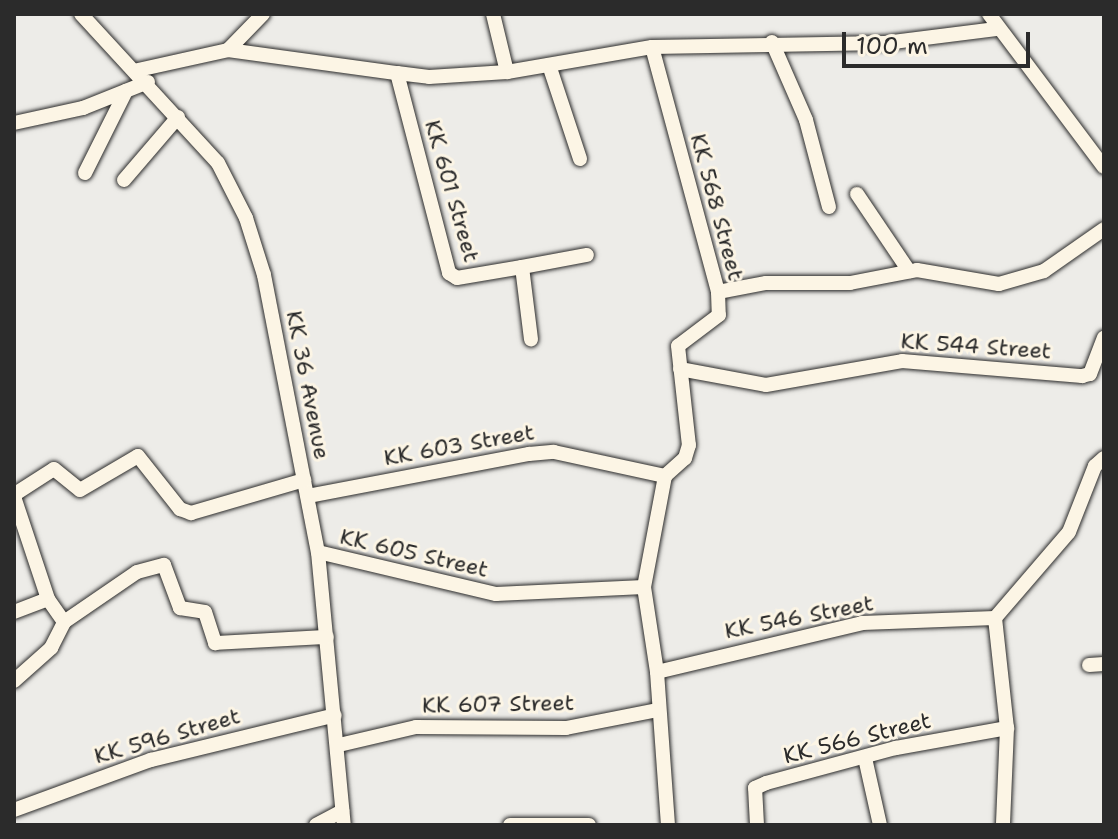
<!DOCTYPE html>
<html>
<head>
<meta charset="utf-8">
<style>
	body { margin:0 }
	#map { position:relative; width:1118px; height:839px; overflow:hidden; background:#edece8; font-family:"Shantell Sans",sans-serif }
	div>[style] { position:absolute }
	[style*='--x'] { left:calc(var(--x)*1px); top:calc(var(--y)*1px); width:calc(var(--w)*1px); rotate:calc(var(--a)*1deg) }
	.roads { filter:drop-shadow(0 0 2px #2b2b2b) drop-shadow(0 0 2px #2b2b2b) }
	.street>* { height:14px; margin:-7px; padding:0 7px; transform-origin:7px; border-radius:7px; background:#fcf5e5 }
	span { translate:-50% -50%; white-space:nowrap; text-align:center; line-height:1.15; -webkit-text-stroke:6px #fcf5e5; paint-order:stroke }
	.street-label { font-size:22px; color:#2b2b2b }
	.frame { position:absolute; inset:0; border:16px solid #2b2b2b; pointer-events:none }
	.scale { position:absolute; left:842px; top:32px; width:188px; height:36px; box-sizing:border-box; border:4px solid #2b2b2b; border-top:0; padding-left:10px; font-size:24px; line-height:28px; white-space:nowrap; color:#2b2b2b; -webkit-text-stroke:6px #fcf5e5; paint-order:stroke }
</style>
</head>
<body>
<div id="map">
	<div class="roads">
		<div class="street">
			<div style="--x:81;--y:14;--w:202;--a:47.4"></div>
			<div style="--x:218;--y:163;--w:62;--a:63"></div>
			<div style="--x:246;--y:218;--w:60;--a:72.5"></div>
			<div style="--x:264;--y:275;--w:282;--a:79"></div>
			<div style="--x:318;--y:552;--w:274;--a:84.6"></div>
			<div style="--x:493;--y:14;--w:60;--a:76.4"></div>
			<div style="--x:507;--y:72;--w:147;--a:-9.8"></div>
			<div style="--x:652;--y:47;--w:233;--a:-1"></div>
			<div style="--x:885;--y:43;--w:112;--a:-7.2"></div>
			<div style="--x:989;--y:14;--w:191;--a:53.1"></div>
			<div style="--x:772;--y:42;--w:85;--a:66.4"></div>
			<div style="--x:806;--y:120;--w:90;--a:75.2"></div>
			<div style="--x:652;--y:47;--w:254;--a:74.9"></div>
			<div style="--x:718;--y:292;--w:23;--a:88"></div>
			<div style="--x:719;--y:315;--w:51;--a:142.9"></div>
			<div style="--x:678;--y:346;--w:100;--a:83.7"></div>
			<div style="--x:689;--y:445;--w:14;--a:107"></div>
			<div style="--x:685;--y:458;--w:27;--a:138"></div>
			<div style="--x:665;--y:476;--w:113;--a:100.7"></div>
			<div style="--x:644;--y:587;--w:86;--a:81.3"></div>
			<div style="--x:657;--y:672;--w:153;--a:85.9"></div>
			<div style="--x:228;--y:50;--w:50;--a:-45.8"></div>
			<div style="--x:549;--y:65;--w:99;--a:71.7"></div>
			<div style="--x:138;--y:70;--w:92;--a:-12.5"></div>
			<div style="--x:228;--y:50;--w:171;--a:7.8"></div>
			<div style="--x:397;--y:73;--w:207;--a:75.4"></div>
			<div style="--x:449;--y:273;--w:9;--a:32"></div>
			<div style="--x:457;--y:278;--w:66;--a:-9.6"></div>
			<div style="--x:522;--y:267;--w:73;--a:82.9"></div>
			<div style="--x:397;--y:73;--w:32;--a:7"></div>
			<div style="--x:429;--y:77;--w:78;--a:-3.7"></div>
			<div style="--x:14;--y:123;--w:71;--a:-12.3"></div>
			<div style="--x:83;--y:108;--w:70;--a:-21.8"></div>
			<div style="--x:85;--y:173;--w:92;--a:-63.4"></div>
			<div style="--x:124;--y:180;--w:83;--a:-49.4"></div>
			<div style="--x:857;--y:194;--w:93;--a:56"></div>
			<div style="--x:522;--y:267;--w:66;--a:-10.5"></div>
			<div style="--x:718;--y:292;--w:49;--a:-10.6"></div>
			<div style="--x:766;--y:283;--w:84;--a:0"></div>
			<div style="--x:850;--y:283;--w:68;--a:-11"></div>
			<div style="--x:917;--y:270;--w:83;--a:9.7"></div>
			<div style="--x:999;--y:284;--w:47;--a:-16.1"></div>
			<div style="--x:1044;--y:271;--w:73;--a:-35"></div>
			<div style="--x:680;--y:369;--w:87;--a:10.5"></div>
			<div style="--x:766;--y:385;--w:138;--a:-10"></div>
			<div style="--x:902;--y:361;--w:181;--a:4.8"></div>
			<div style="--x:1082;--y:376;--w:8;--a:-14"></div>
			<div style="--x:1090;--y:374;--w:39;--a:-69"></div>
			<div style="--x:308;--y:496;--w:225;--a:-10.8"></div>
			<div style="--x:529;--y:454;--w:25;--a:-5"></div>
			<div style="--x:554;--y:452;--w:114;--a:12.2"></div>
			<div style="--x:318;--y:552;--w:183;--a:13.3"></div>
			<div style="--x:496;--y:594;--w:148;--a:-2.7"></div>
			<div style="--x:14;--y:612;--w:36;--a:-21"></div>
			<div style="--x:995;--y:618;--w:111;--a:83.8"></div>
			<div style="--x:1007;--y:728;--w:97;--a:92.4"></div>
			<div style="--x:64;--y:622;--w:28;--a:-125"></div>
			<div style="--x:48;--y:599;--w:104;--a:-108.4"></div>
			<div style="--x:15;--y:500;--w:6;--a:-90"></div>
			<div style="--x:15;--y:494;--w:46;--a:-32.7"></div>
			<div style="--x:54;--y:469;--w:33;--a:39"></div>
			<div style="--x:80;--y:490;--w:67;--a:-30.4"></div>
			<div style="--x:138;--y:456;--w:68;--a:51.6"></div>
			<div style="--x:180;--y:509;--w:12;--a:20"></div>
			<div style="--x:191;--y:513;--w:118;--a:-16.3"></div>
			<div style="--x:1089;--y:665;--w:15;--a:-4"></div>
			<div style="--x:657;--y:672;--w:211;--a:-13.4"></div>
			<div style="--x:862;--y:623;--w:133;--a:-2.2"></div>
			<div style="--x:995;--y:618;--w:113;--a:-49.3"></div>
			<div style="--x:1069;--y:532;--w:71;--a:-68.5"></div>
			<div style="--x:1095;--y:466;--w:12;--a:-42"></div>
			<div style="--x:14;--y:681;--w:50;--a:-41.7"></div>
			<div style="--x:51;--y:648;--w:29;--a:-63"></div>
			<div style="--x:64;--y:622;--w:88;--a:-34.4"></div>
			<div style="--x:137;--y:572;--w:28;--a:-15"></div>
			<div style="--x:164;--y:565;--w:46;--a:69.6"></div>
			<div style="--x:180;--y:608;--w:25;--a:9"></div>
			<div style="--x:205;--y:612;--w:33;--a:72"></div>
			<div style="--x:215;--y:643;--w:112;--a:-3.1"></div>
			<div style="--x:339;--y:745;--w:79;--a:-13.2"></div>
			<div style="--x:416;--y:727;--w:150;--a:0.4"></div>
			<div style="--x:566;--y:728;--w:94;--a:-11.1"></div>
			<div style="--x:865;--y:758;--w:69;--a:77.4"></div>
			<div style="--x:14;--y:810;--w:146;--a:-20.1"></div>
			<div style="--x:151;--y:760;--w:189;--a:-13.7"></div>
			<div style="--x:316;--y:825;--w:30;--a:-28"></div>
			<div style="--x:510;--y:825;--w:79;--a:0"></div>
			<div style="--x:757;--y:825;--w:37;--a:-93"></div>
			<div style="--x:755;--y:788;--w:12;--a:-24"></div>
			<div style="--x:766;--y:783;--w:135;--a:-15.1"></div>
			<div style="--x:896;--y:748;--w:113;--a:-10.2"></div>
		</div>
	</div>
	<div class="street-label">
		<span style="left:452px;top:191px;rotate:74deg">KK 601 Street</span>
		<span style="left:717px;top:207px;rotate:75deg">KK 568 Street</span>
		<span style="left:976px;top:346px;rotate:4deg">KK 544 Street</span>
		<span style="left:308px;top:385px;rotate:79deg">KK 36 Avenue</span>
		<span style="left:459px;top:445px;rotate:-10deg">KK 603 Street</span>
		<span style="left:414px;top:553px;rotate:13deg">KK 605 Street</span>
		<span style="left:799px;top:617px;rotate:-11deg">KK 546 Street</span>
		<span style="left:498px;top:704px;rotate:-1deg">KK 607 Street</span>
		<span style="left:167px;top:736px;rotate:-16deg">KK 596 Street</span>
		<span style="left:857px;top:738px;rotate:-14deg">KK 566 Street</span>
	</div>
	<div class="frame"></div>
	<div class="scale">100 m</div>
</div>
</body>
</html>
